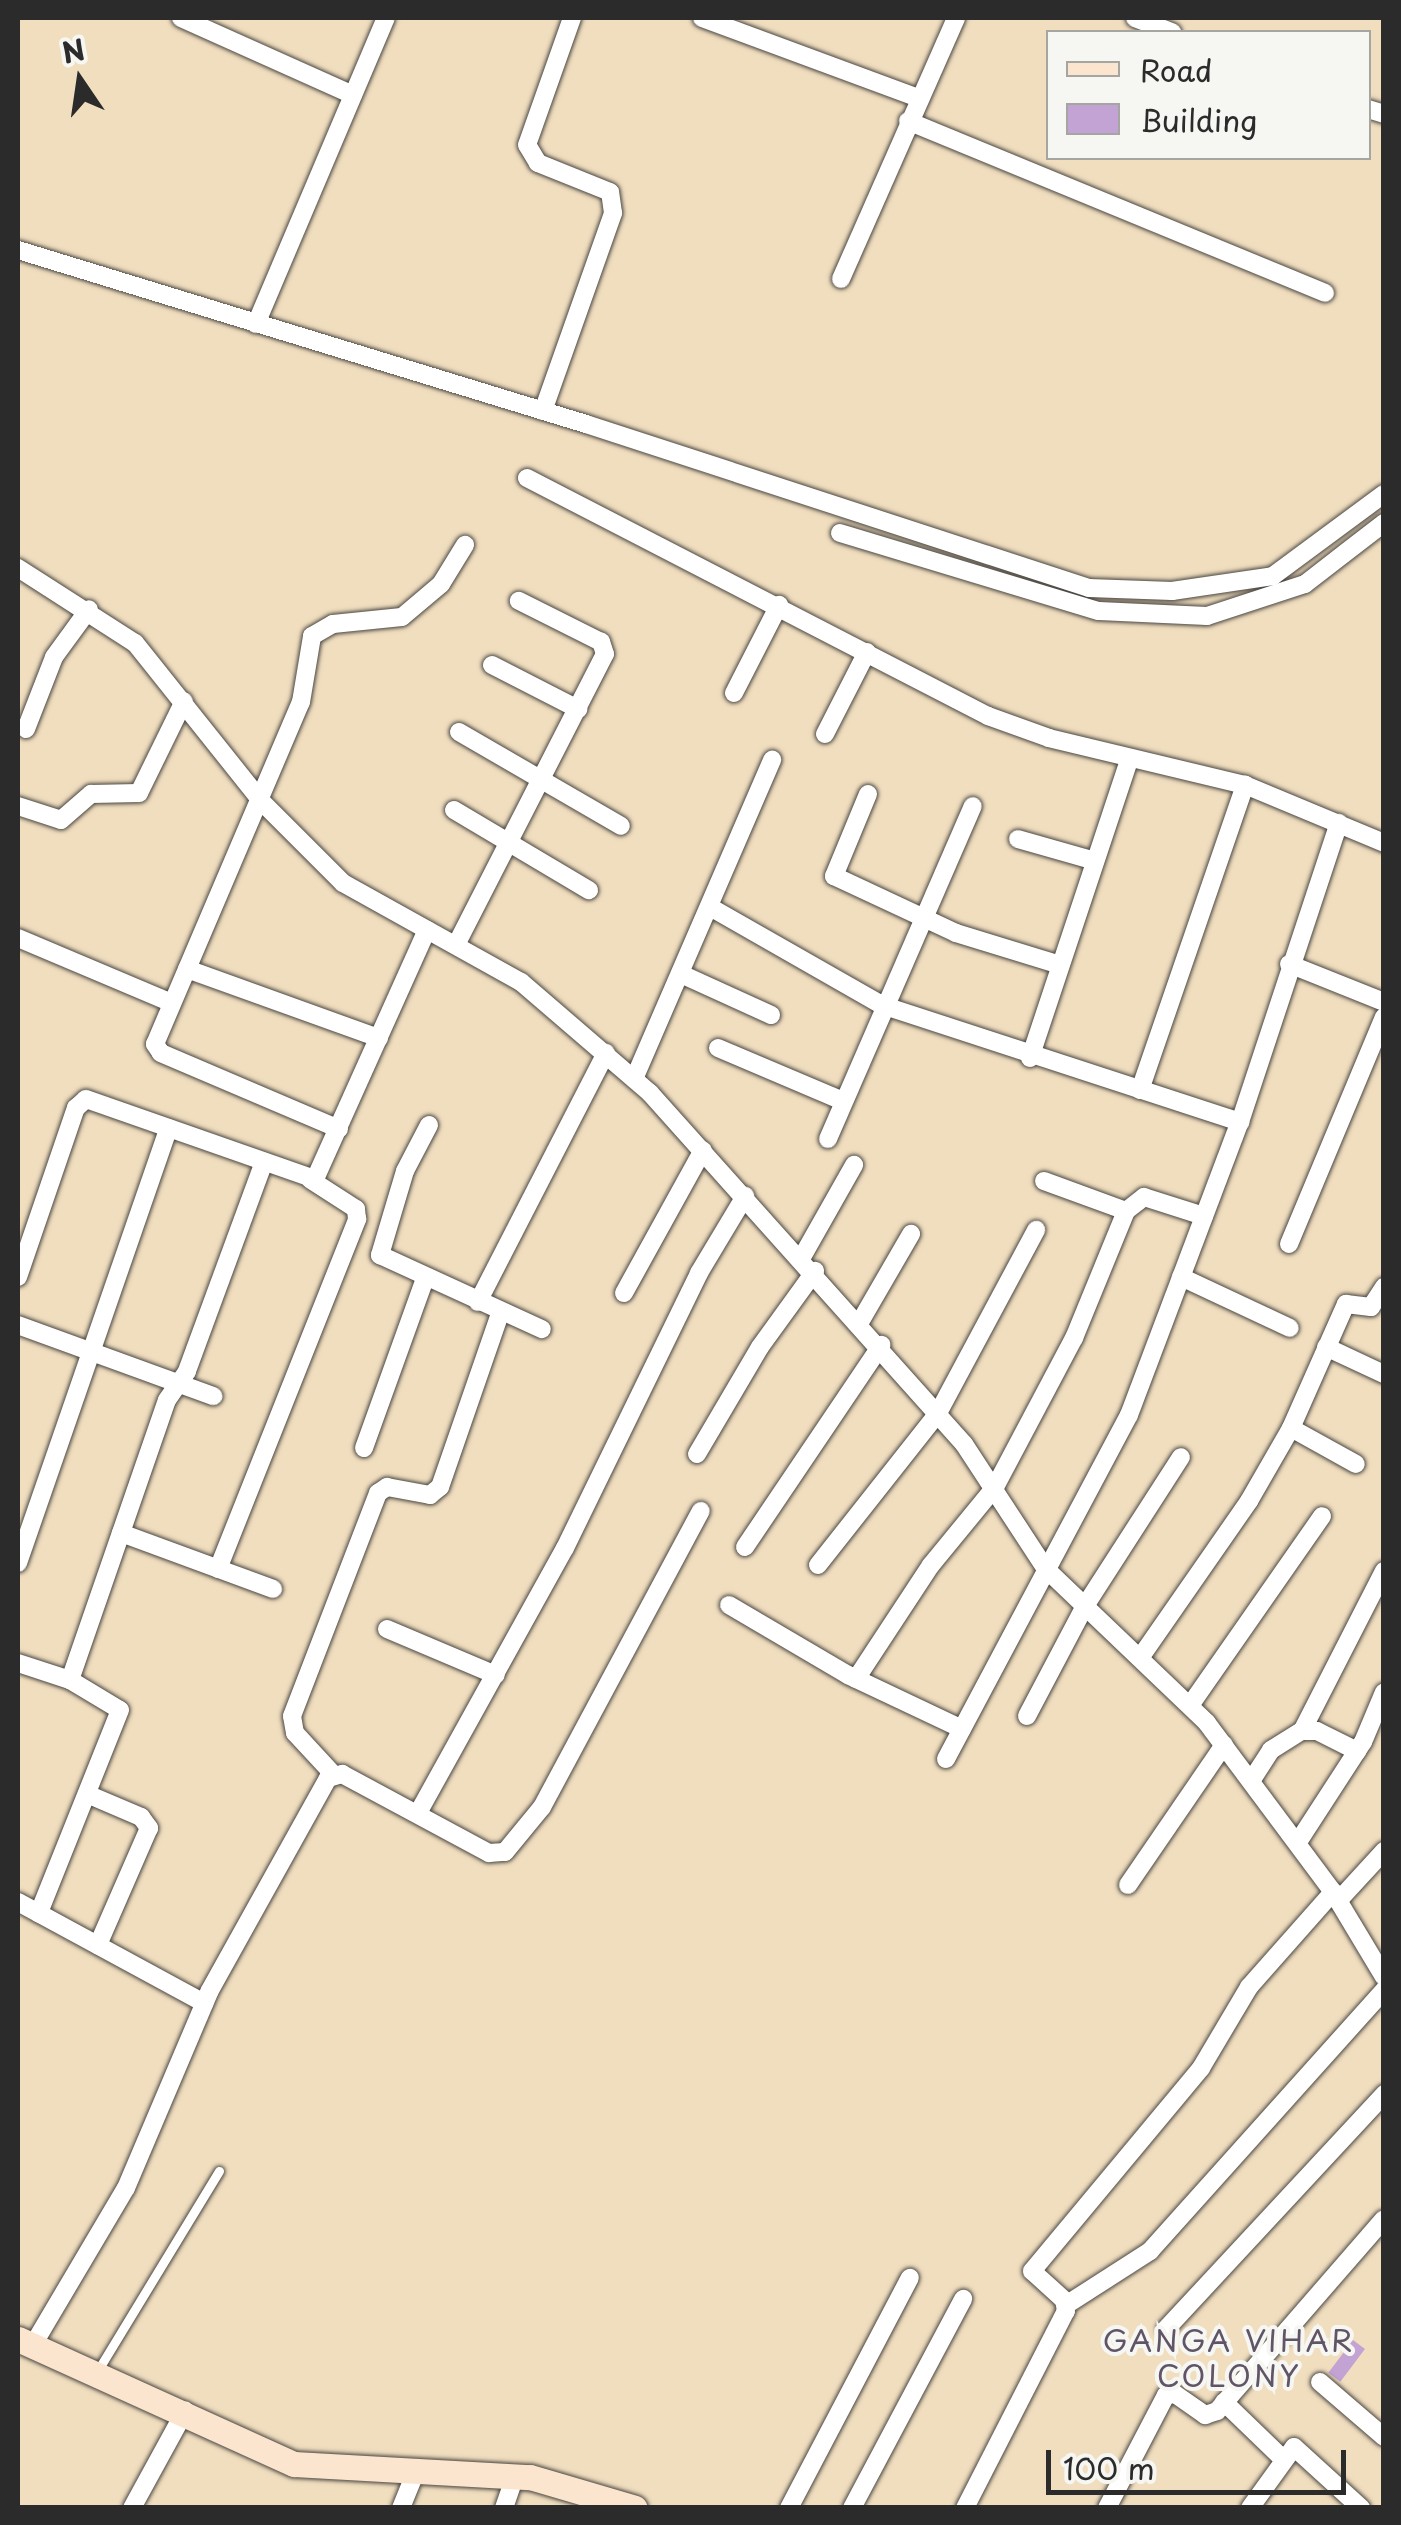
<!DOCTYPE html>
<html>
<head>
<meta charset="utf-8">
<style>
	body { margin:0 }
	#map { position:relative; width:1401px; height:2525px; overflow:hidden; background:#f1debf; font-family:"Playpen Sans",sans-serif }
	div>[style] { position:absolute }
	[style*='--x'] { left:calc(var(--x)*1px); top:calc(var(--y)*1px); width:calc(var(--w)*1px); rotate:calc(var(--a)*1deg) }
	.building>* { inset:0; background:#c3a3d4; transform-origin:0 0 }
	.roads { filter:drop-shadow(0 0 2px #494641) drop-shadow(0 0 2px #494641) }
	.lane>* { height:9px; margin:-4.5px; padding:0 4.5px; transform-origin:4.5px; border-radius:4.5px; background:#fff }
	.street>* { height:18px; margin:-9px; padding:0 9px; transform-origin:9px; border-radius:9px; background:#fff }
	.secondary>* { height:25px; margin:-12.5px; padding:0 12.5px; transform-origin:12.5px; border-radius:12.5px; background:#fce5cf }
	span { translate:-50% -50%; white-space:nowrap; text-align:center; line-height:1.15; -webkit-text-stroke:8px #f6f6f2; paint-order:stroke }
	.neighbourhood-label { font-size:30px; color:#605566; letter-spacing:2.5px }
	.frame { position:absolute; inset:0; border:20px solid #2b2b2b; pointer-events:none }
	.legend { position:absolute; left:1046px; top:30px; width:325px; height:130px; box-sizing:border-box; background:#f6f6f2; border:2px solid #a5a5a2; margin:0; padding:12px 18px; list-style:none; font-size:30px; color:#2b2b2b }
	.legend li { display:flex; align-items:center; gap:20px; height:50px }
	.legend b { width:50px; border:2px solid #a5a5a2 }
	.north { position:absolute; left:30px; top:30px; width:100px; height:100px; -webkit-text-stroke:8px #f6f6f2; paint-order:stroke; rotate:347deg; font-size:28px; font-weight:700; line-height:40px; text-align:center; color:#2b2b2b }
	.north::after { content:''; display:block; margin:auto; width:35px; height:45px; background:#2b2b2b; clip-path:polygon(50% 0,100% 100%,50% 72%,0 100%) }
	.scale { position:absolute; left:1046px; top:2450px; width:300px; height:45px; box-sizing:border-box; border:5px solid #2b2b2b; border-top:0; padding-left:12px; font-size:30px; line-height:35px; white-space:nowrap; color:#2b2b2b; -webkit-text-stroke:8px #f6f6f2; paint-order:stroke }
</style>
</head>
<body>
<div id="map">
	<div class="building">
		<div style="left:1353px;top:2340px;width:15px;height:41px;rotate:37deg"></div>
	</div>
	<div class="roads">
		<div class="lane">
			<div style="--x:98;--y:2370;--w:233;--a:-58.7"></div>
		</div>
		<div class="street">
			<div style="--x:181;--y:18;--w:188;--a:24.1"></div>
			<div style="--x:702;--y:18;--w:230;--a:20.3"></div>
			<div style="--x:1135;--y:18;--w:40;--a:21"></div>
			<div style="--x:1368;--y:109;--w:17;--a:17"></div>
			<div style="--x:908;--y:121;--w:451;--a:22.4"></div>
			<div style="--x:18;--y:250;--w:594;--a:17.03"></div>
			<div style="--x:586;--y:424;--w:529;--a:18.06"></div>
			<div style="--x:1089;--y:588;--w:83;--a:2.1"></div>
			<div style="--x:1172;--y:591;--w:102;--a:-8.4"></div>
			<div style="--x:1273;--y:576;--w:138;--a:-36.5"></div>
			<div style="--x:841;--y:279;--w:285;--a:-66.2"></div>
			<div style="--x:256;--y:324;--w:332;--a:-67"></div>
			<div style="--x:543;--y:411;--w:210;--a:-70.5"></div>
			<div style="--x:613;--y:213;--w:21;--a:-98"></div>
			<div style="--x:610;--y:192;--w:78;--a:-158.1"></div>
			<div style="--x:538;--y:163;--w:21;--a:-121"></div>
			<div style="--x:527;--y:145;--w:135;--a:-70.5"></div>
			<div style="--x:527;--y:478;--w:519;--a:27.31"></div>
			<div style="--x:988;--y:716;--w:65;--a:19.8"></div>
			<div style="--x:1049;--y:738;--w:202;--a:13.5"></div>
			<div style="--x:1245;--y:785;--w:151;--a:22.6"></div>
			<div style="--x:840;--y:533;--w:270;--a:16.8"></div>
			<div style="--x:1099;--y:611;--w:108;--a:2.7"></div>
			<div style="--x:1207;--y:616;--w:103;--a:-18.1"></div>
			<div style="--x:1305;--y:584;--w:100;--a:-37.7"></div>
			<div style="--x:18;--y:568;--w:139;--a:32.7"></div>
			<div style="--x:135;--y:643;--w:202;--a:51.4"></div>
			<div style="--x:261;--y:801;--w:116;--a:45"></div>
			<div style="--x:343;--y:883;--w:204;--a:29.1"></div>
			<div style="--x:521;--y:982;--w:170;--a:40.7"></div>
			<div style="--x:650;--y:1093;--w:471;--a:48.2"></div>
			<div style="--x:964;--y:1444;--w:148;--a:56.8"></div>
			<div style="--x:1045;--y:1568;--w:224;--a:43.7"></div>
			<div style="--x:1207;--y:1723;--w:211;--a:53.3"></div>
			<div style="--x:1333;--y:1892;--w:99;--a:59"></div>
			<div style="--x:492;--y:665;--w:97;--a:27.1"></div>
			<div style="--x:734;--y:693;--w:99;--a:-62.9"></div>
			<div style="--x:26;--y:729;--w:77;--a:-68.7"></div>
			<div style="--x:54;--y:657;--w:59;--a:-53.9"></div>
			<div style="--x:459;--y:732;--w:187;--a:30.1"></div>
			<div style="--x:825;--y:734;--w:92;--a:-62.9"></div>
			<div style="--x:868;--y:794;--w:89;--a:112.5"></div>
			<div style="--x:834;--y:876;--w:135;--a:25"></div>
			<div style="--x:956;--y:933;--w:109;--a:17.1"></div>
			<div style="--x:18;--y:806;--w:45;--a:18"></div>
			<div style="--x:61;--y:820;--w:40;--a:-41"></div>
			<div style="--x:91;--y:794;--w:48;--a:-1.2"></div>
			<div style="--x:139;--y:793;--w:102;--a:-63.9"></div>
			<div style="--x:454;--y:810;--w:157;--a:30.7"></div>
			<div style="--x:1018;--y:839;--w:80;--a:15.9"></div>
			<div style="--x:710;--y:907;--w:198;--a:29.7"></div>
			<div style="--x:882;--y:1005;--w:377;--a:18.1"></div>
			<div style="--x:18;--y:938;--w:167;--a:22.9"></div>
			<div style="--x:456;--y:945;--w:327;--a:-62.9"></div>
			<div style="--x:605;--y:654;--w:13;--a:-108"></div>
			<div style="--x:601;--y:642;--w:92;--a:-153.4"></div>
			<div style="--x:1289;--y:964;--w:102;--a:21.8"></div>
			<div style="--x:187;--y:969;--w:204;--a:19.8"></div>
			<div style="--x:681;--y:974;--w:99;--a:24.5"></div>
			<div style="--x:718;--y:1048;--w:136;--a:23"></div>
			<div style="--x:1030;--y:1058;--w:316;--a:-71.6"></div>
			<div style="--x:634;--y:1079;--w:348;--a:-66.6"></div>
			<div style="--x:1140;--y:1090;--w:323;--a:-71"></div>
			<div style="--x:429;--y:1125;--w:52;--a:117.6"></div>
			<div style="--x:405;--y:1171;--w:88;--a:106.6"></div>
			<div style="--x:380;--y:1255;--w:178;--a:24.6"></div>
			<div style="--x:339;--y:1129;--w:194;--a:-156.9"></div>
			<div style="--x:161;--y:1053;--w:11;--a:-124"></div>
			<div style="--x:155;--y:1044;--w:372;--a:-66.9"></div>
			<div style="--x:301;--y:702;--w:67;--a:-80.5"></div>
			<div style="--x:312;--y:636;--w:24;--a:-30"></div>
			<div style="--x:333;--y:624;--w:69;--a:-5.8"></div>
			<div style="--x:402;--y:617;--w:51;--a:-40.2"></div>
			<div style="--x:441;--y:584;--w:46;--a:-58.4"></div>
			<div style="--x:828;--y:1139;--w:363;--a:-66.5"></div>
			<div style="--x:1044;--y:1181;--w:87;--a:20.1"></div>
			<div style="--x:1126;--y:1211;--w:23;--a:-38"></div>
			<div style="--x:1144;--y:1197;--w:63;--a:17.6"></div>
			<div style="--x:1289;--y:1244;--w:246;--a:-67.3"></div>
			<div style="--x:802;--y:1257;--w:106;--a:-60.5"></div>
			<div style="--x:18;--y:1277;--w:179;--a:-71.1"></div>
			<div style="--x:76;--y:1108;--w:13;--a:-42"></div>
			<div style="--x:86;--y:1099;--w:243;--a:19.3"></div>
			<div style="--x:315;--y:1179;--w:273;--a:-65.8"></div>
			<div style="--x:1181;--y:1277;--w:120;--a:25.1"></div>
			<div style="--x:624;--y:1293;--w:163;--a:-61.1"></div>
			<div style="--x:478;--y:1302;--w:280;--a:-62.8"></div>
			<div style="--x:860;--y:1322;--w:102;--a:-59.9"></div>
			<div style="--x:18;--y:1325;--w:208;--a:20"></div>
			<div style="--x:1326;--y:1347;--w:64;--a:25"></div>
			<div style="--x:1291;--y:1428;--w:74;--a:29"></div>
			<div style="--x:364;--y:1448;--w:180;--a:-70.2"></div>
			<div style="--x:697;--y:1454;--w:124;--a:-59.5"></div>
			<div style="--x:760;--y:1347;--w:94;--a:-54.1"></div>
			<div style="--x:121;--y:1533;--w:162;--a:20.2"></div>
			<div style="--x:745;--y:1547;--w:244;--a:-56"></div>
			<div style="--x:18;--y:1563;--w:460;--a:-70.9"></div>
			<div style="--x:818;--y:1565;--w:194;--a:-51.7"></div>
			<div style="--x:938;--y:1413;--w:208;--a:-61.8"></div>
			<div style="--x:218;--y:1569;--w:377;--a:-68.3"></div>
			<div style="--x:357;--y:1219;--w:10;--a:-96"></div>
			<div style="--x:356;--y:1209;--w:54;--a:-147.2"></div>
			<div style="--x:729;--y:1605;--w:138;--a:30.5"></div>
			<div style="--x:848;--y:1675;--w:126;--a:25.3"></div>
			<div style="--x:387;--y:1629;--w:118;--a:22.9"></div>
			<div style="--x:1142;--y:1655;--w:188;--a:-55.2"></div>
			<div style="--x:1249;--y:1501;--w:84;--a:-60.1"></div>
			<div style="--x:1291;--y:1428;--w:136;--a:-66.1"></div>
			<div style="--x:1346;--y:1304;--w:25;--a:7"></div>
			<div style="--x:1371;--y:1307;--w:24;--a:-57"></div>
			<div style="--x:18;--y:1663;--w:55;--a:18.1"></div>
			<div style="--x:70;--y:1680;--w:58;--a:31"></div>
			<div style="--x:120;--y:1710;--w:219;--a:111.8"></div>
			<div style="--x:856;--y:1679;--w:136;--a:-56.7"></div>
			<div style="--x:931;--y:1565;--w:101;--a:-50.6"></div>
			<div style="--x:995;--y:1487;--w:169;--a:-62.1"></div>
			<div style="--x:1074;--y:1338;--w:137;--a:-67.7"></div>
			<div style="--x:70;--y:1680;--w:296;--a:-70.9"></div>
			<div style="--x:167;--y:1400;--w:35;--a:-55"></div>
			<div style="--x:187;--y:1371;--w:223;--a:-69.8"></div>
			<div style="--x:1191;--y:1704;--w:229;--a:-55.1"></div>
			<div style="--x:1027;--y:1716;--w:124;--a:-62.2"></div>
			<div style="--x:1085;--y:1606;--w:177;--a:-57.2"></div>
			<div style="--x:1302;--y:1731;--w:180;--a:-62.9"></div>
			<div style="--x:946;--y:1759;--w:390;--a:-62"></div>
			<div style="--x:1129;--y:1415;--w:313;--a:-69.3"></div>
			<div style="--x:1240;--y:1122;--w:315;--a:-71.7"></div>
			<div style="--x:333;--y:1774;--w:56;--a:-132.8"></div>
			<div style="--x:295;--y:1733;--w:17;--a:-100"></div>
			<div style="--x:292;--y:1716;--w:239;--a:-68.9"></div>
			<div style="--x:378;--y:1493;--w:11;--a:-34"></div>
			<div style="--x:387;--y:1487;--w:44;--a:10.5"></div>
			<div style="--x:430;--y:1495;--w:13;--a:-39"></div>
			<div style="--x:440;--y:1487;--w:186;--a:-70.9"></div>
			<div style="--x:1251;--y:1781;--w:37;--a:-57"></div>
			<div style="--x:1271;--y:1750;--w:36;--a:-32"></div>
			<div style="--x:1302;--y:1731;--w:15;--a:0"></div>
			<div style="--x:1317;--y:1731;--w:45;--a:26.6"></div>
			<div style="--x:87;--y:1794;--w:59;--a:23.1"></div>
			<div style="--x:141;--y:1817;--w:14;--a:54"></div>
			<div style="--x:149;--y:1828;--w:128;--a:113.6"></div>
			<div style="--x:418;--y:1813;--w:303;--a:-61"></div>
			<div style="--x:565;--y:1548;--w:306;--a:-64"></div>
			<div style="--x:699;--y:1273;--w:90;--a:-59.1"></div>
			<div style="--x:1298;--y:1842;--w:119;--a:-57"></div>
			<div style="--x:1363;--y:1742;--w:54;--a:-67.2"></div>
			<div style="--x:1128;--y:1885;--w:170;--a:-55.6"></div>
			<div style="--x:1339;--y:1900;--w:67;--a:-47.4"></div>
			<div style="--x:18;--y:1902;--w:212;--a:28.5"></div>
			<div style="--x:1066;--y:2305;--w:100;--a:-32.7"></div>
			<div style="--x:1150;--y:2251;--w:351;--a:-48.1"></div>
			<div style="--x:1166;--y:2329;--w:321;--a:-47.1"></div>
			<div style="--x:33;--y:2345;--w:182;--a:-59.4"></div>
			<div style="--x:126;--y:2188;--w:213;--a:-67"></div>
			<div style="--x:209;--y:1992;--w:245;--a:-60.9"></div>
			<div style="--x:328;--y:1778;--w:15;--a:-16"></div>
			<div style="--x:342;--y:1774;--w:167;--a:28.3"></div>
			<div style="--x:489;--y:1853;--w:16;--a:-4"></div>
			<div style="--x:505;--y:1852;--w:58;--a:-50.6"></div>
			<div style="--x:542;--y:1807;--w:336;--a:-61.8"></div>
			<div style="--x:1320;--y:2382;--w:84;--a:40.7"></div>
			<div style="--x:1224;--y:2402;--w:81;--a:44"></div>
			<div style="--x:132;--y:2508;--w:111;--a:-61.3"></div>
			<div style="--x:401;--y:2508;--w:38;--a:-68"></div>
			<div style="--x:504;--y:2508;--w:34;--a:-71"></div>
			<div style="--x:789;--y:2508;--w:260;--a:-62.3"></div>
			<div style="--x:852;--y:2508;--w:237;--a:-62"></div>
			<div style="--x:965;--y:2508;--w:221;--a:-62.9"></div>
			<div style="--x:1066;--y:2311;--w:11;--a:-100"></div>
			<div style="--x:1064;--y:2300;--w:43;--a:-137.8"></div>
			<div style="--x:1032;--y:2271;--w:264;--a:-50.2"></div>
			<div style="--x:1201;--y:2068;--w:94;--a:-59.3"></div>
			<div style="--x:1249;--y:1987;--w:127;--a:-48.5"></div>
			<div style="--x:1107;--y:2508;--w:127;--a:-62.4"></div>
			<div style="--x:1166;--y:2395;--w:9;--a:-6"></div>
			<div style="--x:1175;--y:2394;--w:37;--a:35"></div>
			<div style="--x:1205;--y:2415;--w:13;--a:-18"></div>
			<div style="--x:1217;--y:2411;--w:254;--a:-49"></div>
			<div style="--x:1250;--y:2508;--w:75;--a:-54.2"></div>
			<div style="--x:1294;--y:2447;--w:91;--a:42.3"></div>
		</div>
		<div class="secondary">
			<div style="--x:18;--y:2339;--w:303;--a:24.4"></div>
			<div style="--x:294;--y:2464;--w:236;--a:3.2"></div>
			<div style="--x:530;--y:2477;--w:109;--a:16.4"></div>
		</div>
	</div>
	<div class="neighbourhood-label">
		<span style="left:1229px;top:2357px">GANGA VIHAR<br>COLONY</span>
	</div>
	<div class="frame"></div>
	<ul class="legend">
	<li><b style="height:12px;background:#fce5cf"></b>Road</li>
	<li><b style="height:28px;background:#c3a3d4"></b>Building</li>
	</ul>
	<div class="north">N</div>
	<div class="scale">100 m</div>
</div>
</body>
</html>
